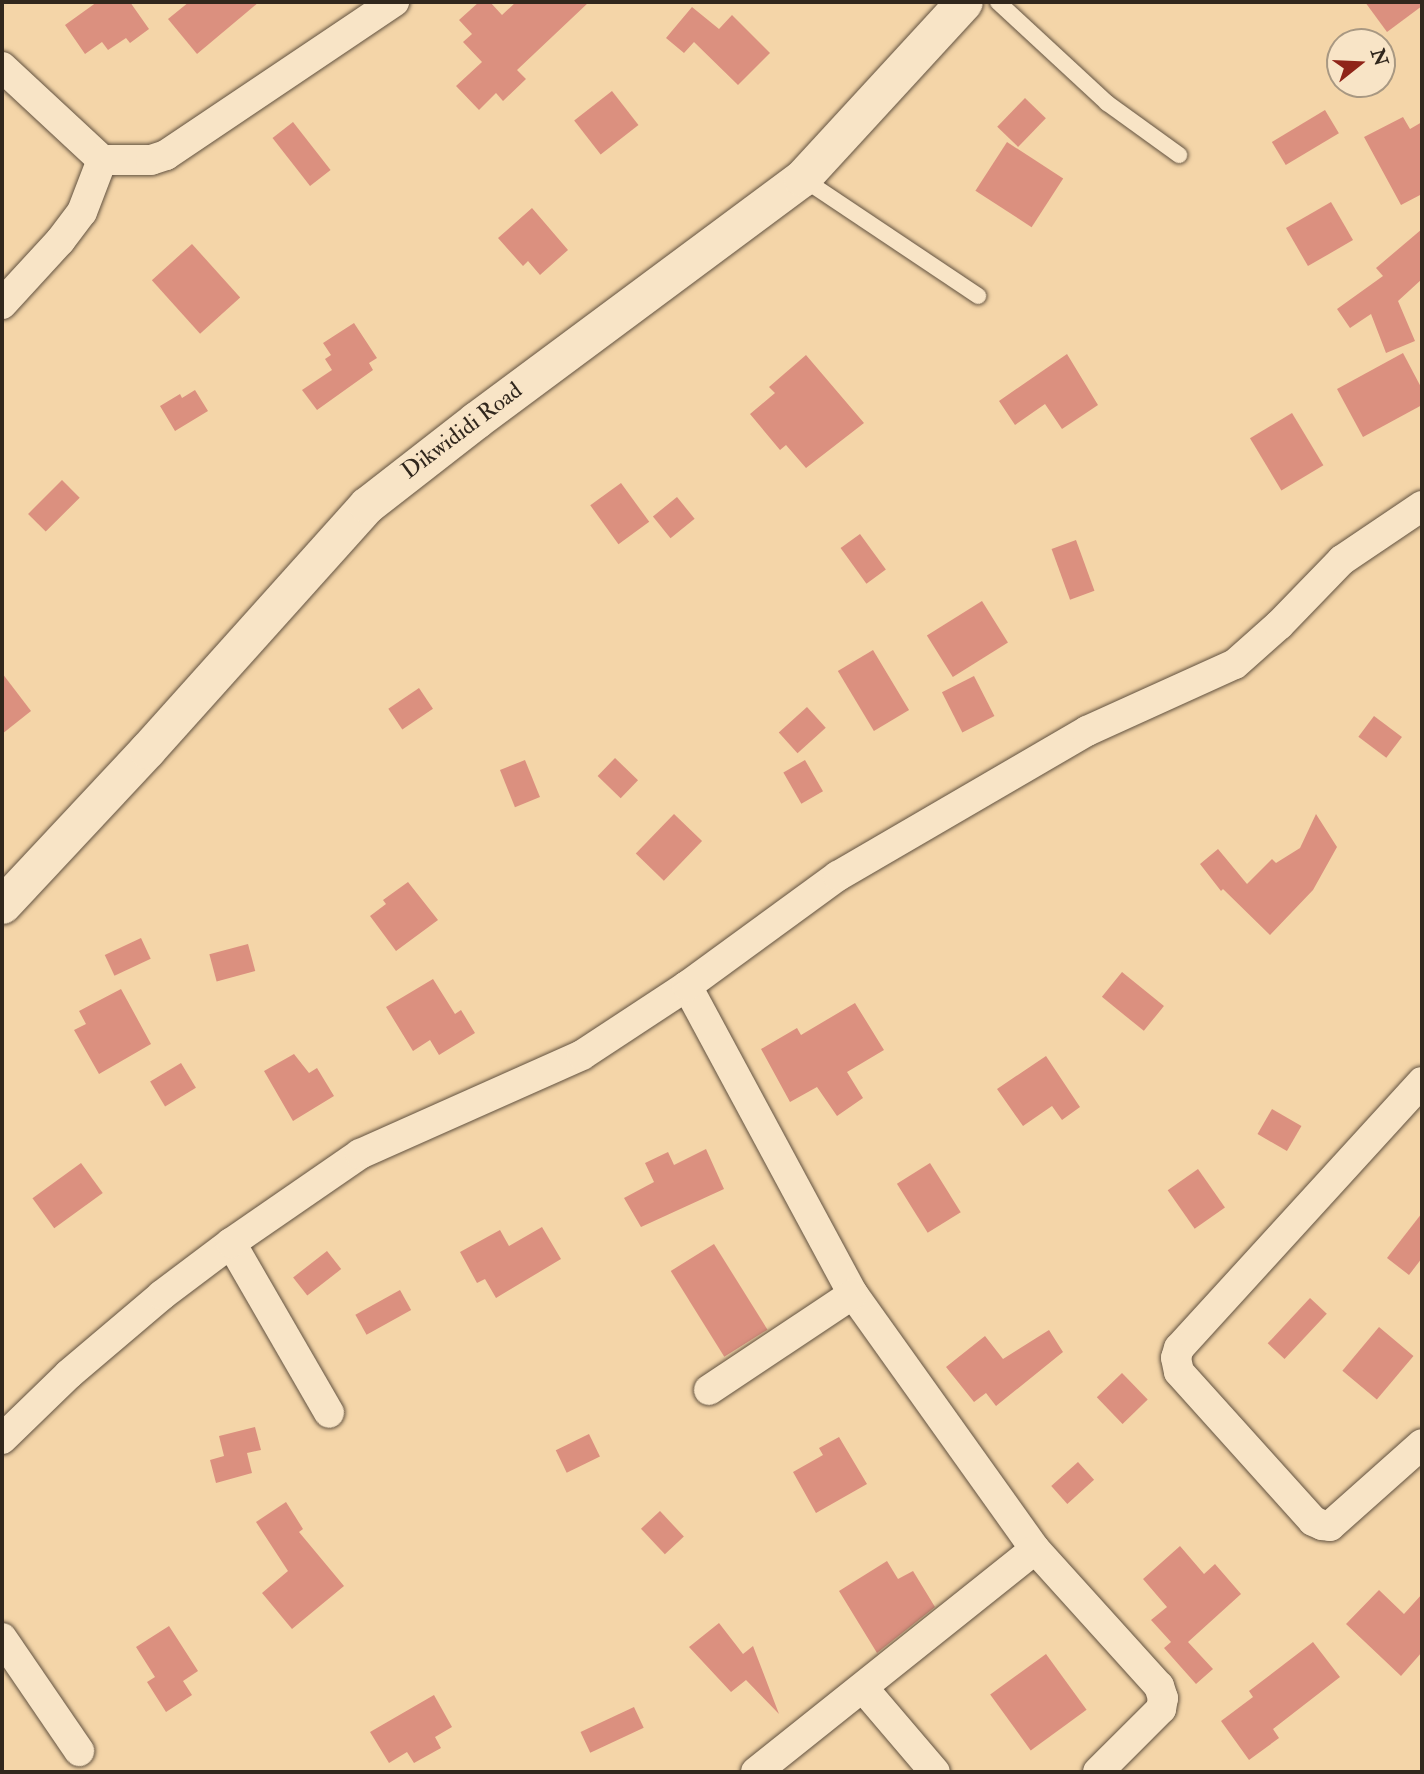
<!DOCTYPE html>
<html>
<head>
<meta charset="utf-8">
<style>
	body { margin:0 }
	#map { position:relative; width:1424px; height:1774px; overflow:hidden; background:#f4d5a8; font-family:"IM FELL Double Pica",serif }
	div>[style] { position:absolute }
	[style*='--x'] { left:calc(var(--x)*1px); top:calc(var(--y)*1px); width:calc(var(--w)*1px); rotate:calc(var(--a)*1deg) }
	.building>* { inset:0; background:#db907f; transform-origin:0 0 }
	.roads { filter:drop-shadow(0 0 2px #625240) drop-shadow(0 0 2px #625240) }
	.service>* { height:16px; margin:-8px; padding:0 8px; transform-origin:8px; border-radius:8px; background:#f8e4c6 }
	.minor>* { height:30px; margin:-15px; padding:0 15px; transform-origin:15px; border-radius:15px; background:#f8e4c6 }
	.tertiary>* { height:37px; margin:-18.5px; padding:0 18.5px; transform-origin:18.5px; border-radius:18.5px; background:#f8e4c6 }
	span { translate:-50% -50%; white-space:nowrap; text-align:center; line-height:1.15; -webkit-text-stroke:5px #f8e4c6; paint-order:stroke }
	.street-label { font-size:23px; color:#31271d }
	.frame { position:absolute; inset:0; border:4px solid #31271d; pointer-events:none }
	.north { position:absolute; left:1326px; top:28px; width:70px; height:70px; box-sizing:border-box; background:#f8e4c6; border:2px solid #a89882; border-radius:50%; rotate:72deg; font-size:19px; font-weight:700; line-height:28px; text-align:center; color:#31271d }
	.north::after { content:''; display:block; margin:auto; width:24px; height:32px; background:#8f2418; clip-path:polygon(50% 0,100% 100%,50% 72%,0 100%) }
</style>
</head>
<body>
<div id="map">
	<div class="building">
		<div style="clip-path:polygon(97px 2px,130px 2px,149px 29px,130px 43px,126px 38px,108px 50px,102px 42px,85px 54px,65px 25px)"></div>
		<div style="clip-path:polygon(189px 2px,259px 2px,197px 54px,168px 19px)"></div>
		<div style="clip-path:polygon(479px 2px,490px 2px,502px 15px,516px 2px,589px 2px,517px 70px,526px 79px,503px 101px,496px 93px,479px 110px,456px 86px,482px 62px,463px 42px,472px 34px,459px 20px)"></div>
		<div style="clip-path:polygon(1365px 2px,1422px 2px,1422px 6px,1387px 32px)"></div>
		<div style="clip-path:polygon(692px 7px,719px 29px,732px 15px,770px 53px,738px 85px,694px 42px,684px 53px,666px 38px)"></div>
		<div style="left:612px;top:91px;width:43px;height:48px;rotate:52deg"></div>
		<div style="left:1025px;top:98px;width:29px;height:40px;rotate:44deg"></div>
		<div style="left:1325px;top:110px;width:27px;height:62px;rotate:59deg"></div>
		<div style="clip-path:polygon(1403px 117px,1410px 129px,1422px 122px,1422px 194px,1401px 205px,1364px 137px)"></div>
		<div style="left:293px;top:122px;width:61px;height:26px;rotate:52deg"></div>
		<div style="left:1007px;top:142px;width:67px;height:58px;rotate:33deg"></div>
		<div style="left:1331px;top:202px;width:44px;height:52px;rotate:60deg"></div>
		<div style="clip-path:polygon(532px 208px,568px 250px,540px 275px,528px 261px,523px 266px,498px 238px)"></div>
		<div style="clip-path:polygon(1422px 229px,1422px 279px,1398px 301px,1415px 341px,1386px 353px,1371px 314px,1350px 328px,1337px 309px,1383px 276px,1376px 268px)"></div>
		<div style="left:192px;top:244px;width:72px;height:54px;rotate:48deg"></div>
		<div style="clip-path:polygon(354px 323px,377px 358px,369px 363px,373px 370px,317px 410px,302px 390px,332px 370px,325px 359px,331px 355px,323px 343px)"></div>
		<div style="clip-path:polygon(1403px 353px,1422px 389px,1422px 405px,1363px 437px,1337px 389px)"></div>
		<div style="clip-path:polygon(1067px 354px,1098px 405px,1062px 429px,1045px 404px,1015px 425px,999px 401px)"></div>
		<div style="clip-path:polygon(806px 355px,864px 423px,806px 468px,786px 445px,780px 450px,750px 414px,775px 393px,769px 387px)"></div>
		<div style="clip-path:polygon(195px 390px,208px 411px,175px 431px,160px 406px,180px 394px,182px 398px)"></div>
		<div style="left:1292px;top:413px;width:61px;height:49px;rotate:59deg"></div>
		<div style="left:62px;top:480px;width:25px;height:48px;rotate:45deg"></div>
		<div style="left:621px;top:483px;width:48px;height:38px;rotate:54deg"></div>
		<div style="left:677px;top:497px;width:28px;height:31px;rotate:51deg"></div>
		<div style="left:860px;top:534px;width:44px;height:24px;rotate:54deg"></div>
		<div style="left:1076px;top:540px;width:54px;height:26px;rotate:70deg"></div>
		<div style="left:982px;top:601px;width:49px;height:65px;rotate:58deg"></div>
		<div style="left:873px;top:650px;width:70px;height:41px;rotate:59deg"></div>
		<div style="clip-path:polygon(2px 673px,31px 711px,2px 734px)"></div>
		<div style="left:974px;top:676px;width:45px;height:36px;rotate:63deg"></div>
		<div style="left:419px;top:688px;width:25px;height:37px;rotate:56deg"></div>
		<div style="left:807px;top:707px;width:28px;height:38px;rotate:48deg"></div>
		<div style="left:1374px;top:716px;width:35px;height:26px;rotate:37deg"></div>
		<div style="left:615px;top:758px;width:32px;height:25px;rotate:44deg"></div>
		<div style="left:525px;top:760px;width:40px;height:27px;rotate:68deg"></div>
		<div style="left:805px;top:760px;width:36px;height:25px;rotate:60deg"></div>
		<div style="left:674px;top:814px;width:39px;height:55px;rotate:44deg"></div>
		<div style="clip-path:polygon(1316px 814px,1337px 847px,1313px 890px,1270px 935px,1223px 889px,1221px 891px,1200px 864px,1218px 849px,1247px 884px,1272px 859px,1276px 863px,1300px 848px)"></div>
		<div style="clip-path:polygon(408px 882px,438px 920px,396px 951px,370px 916px,386px 904px,383px 900px)"></div>
		<div style="left:141px;top:938px;width:23px;height:40px;rotate:65deg"></div>
		<div style="left:248px;top:944px;width:28px;height:40px;rotate:75deg"></div>
		<div style="left:1122px;top:972px;width:54px;height:32px;rotate:39deg"></div>
		<div style="clip-path:polygon(433px 979px,455px 1014px,461px 1010px,475px 1033px,439px 1055px,430px 1040px,413px 1051px,386px 1007px)"></div>
		<div style="clip-path:polygon(121px 989px,151px 1044px,99px 1074px,74px 1030px,86px 1024px,79px 1011px)"></div>
		<div style="clip-path:polygon(855px 1003px,884px 1050px,847px 1072px,863px 1098px,837px 1116px,817px 1087px,790px 1102px,761px 1049px,797px 1028px,801px 1035px)"></div>
		<div style="clip-path:polygon(294px 1054px,309px 1073px,317px 1068px,334px 1096px,293px 1121px,264px 1071px)"></div>
		<div style="clip-path:polygon(1046px 1056px,1080px 1107px,1062px 1120px,1052px 1106px,1023px 1126px,997px 1089px)"></div>
		<div style="left:181px;top:1063px;width:29px;height:36px;rotate:59deg"></div>
		<div style="left:1272px;top:1109px;width:34px;height:29px;rotate:30deg"></div>
		<div style="clip-path:polygon(706px 1149px,724px 1189px,641px 1227px,624px 1198px,654px 1182px,645px 1163px,668px 1152px,674px 1165px)"></div>
		<div style="left:81px;top:1163px;width:37px;height:60px;rotate:54deg"></div>
		<div style="left:930px;top:1163px;width:58px;height:39px;rotate:58deg"></div>
		<div style="left:1198px;top:1169px;width:47px;height:37px;rotate:55deg"></div>
		<div style="clip-path:polygon(1422px 1213px,1422px 1258px,1409px 1275px,1387px 1258px)"></div>
		<div style="clip-path:polygon(542px 1227px,561px 1259px,496px 1298px,485px 1279px,477px 1283px,460px 1252px,500px 1230px,509px 1246px)"></div>
		<div style="left:714px;top:1244px;width:101px;height:51px;rotate:58deg"></div>
		<div style="left:327px;top:1251px;width:23px;height:43px;rotate:52deg"></div>
		<div style="left:400px;top:1290px;width:23px;height:51px;rotate:61deg"></div>
		<div style="left:1310px;top:1298px;width:23px;height:62px;rotate:43deg"></div>
		<div style="left:1379px;top:1327px;width:45px;height:57px;rotate:40deg"></div>
		<div style="clip-path:polygon(1049px 1330px,1063px 1352px,996px 1406px,986px 1393px,974px 1402px,946px 1367px,985px 1336px,1003px 1359px)"></div>
		<div style="left:1122px;top:1373px;width:37px;height:35px;rotate:46deg"></div>
		<div style="clip-path:polygon(255px 1427px,261px 1450px,247px 1453px,252px 1473px,216px 1483px,210px 1460px,224px 1456px,219px 1436px)"></div>
		<div style="left:589px;top:1434px;width:25px;height:37px;rotate:64deg"></div>
		<div style="clip-path:polygon(839px 1437px,867px 1484px,816px 1513px,793px 1472px,823px 1455px,819px 1448px)"></div>
		<div style="left:1078px;top:1462px;width:24px;height:36px;rotate:48deg"></div>
		<div style="clip-path:polygon(286px 1502px,303px 1529px,299px 1532px,344px 1586px,292px 1629px,262px 1593px,288px 1571px,256px 1522px)"></div>
		<div style="left:660px;top:1511px;width:35px;height:26px;rotate:47deg"></div>
		<div style="clip-path:polygon(1180px 1546px,1204px 1574px,1215px 1564px,1241px 1594px,1188px 1642px,1213px 1669px,1196px 1684px,1164px 1648px,1171px 1642px,1151px 1620px,1167px 1607px,1143px 1579px)"></div>
		<div style="clip-path:polygon(887px 1561px,898px 1579px,913px 1571px,935px 1607px,877px 1653px,839px 1591px)"></div>
		<div style="clip-path:polygon(1379px 1590px,1404px 1614px,1422px 1594px,1422px 1652px,1401px 1676px,1346px 1624px)"></div>
		<div style="clip-path:polygon(719px 1623px,743px 1654px,753px 1646px,779px 1714px,746px 1680px,731px 1692px,689px 1647px)"></div>
		<div style="clip-path:polygon(169px 1626px,198px 1671px,183px 1681px,192px 1695px,166px 1712px,147px 1682px,155px 1677px,136px 1647px)"></div>
		<div style="clip-path:polygon(1313px 1642px,1340px 1677px,1273px 1729px,1279px 1738px,1249px 1760px,1221px 1721px,1253px 1697px,1249px 1691px)"></div>
		<div style="left:1046px;top:1654px;width:69px;height:69px;rotate:54deg"></div>
		<div style="clip-path:polygon(434px 1695px,452px 1727px,435px 1737px,441px 1748px,414px 1763px,407px 1752px,389px 1763px,370px 1732px)"></div>
		<div style="left:634px;top:1707px;width:23px;height:59px;rotate:65deg"></div>
	</div>
	<div class="roads">
		<div class="service">
			<div style="--x:998;--y:2;--w:149;--a:42.8"></div>
			<div style="--x:1107;--y:103;--w:89;--a:35.8"></div>
			<div style="--x:802;--y:178;--w:212;--a:33.8"></div>
		</div>
		<div class="minor">
			<div style="--x:2;--y:67;--w:137;--a:42.9"></div>
			<div style="--x:102;--y:160;--w:49;--a:0"></div>
			<div style="--x:151;--y:160;--w:16;--a:-18"></div>
			<div style="--x:166;--y:155;--w:275;--a:-33.9"></div>
			<div style="--x:2;--y:304;--w:86;--a:-47.4"></div>
			<div style="--x:60;--y:241;--w:36;--a:-53"></div>
			<div style="--x:82;--y:212;--w:56;--a:-69"></div>
			<div style="--x:687;--y:986;--w:350;--a:61.7"></div>
			<div style="--x:853;--y:1294;--w:313;--a:54.5"></div>
			<div style="--x:1035;--y:1549;--w:185;--a:47.9"></div>
			<div style="--x:1159;--y:1686;--w:13;--a:72"></div>
			<div style="--x:1163;--y:1698;--w:11;--a:100"></div>
			<div style="--x:1161;--y:1709;--w:89;--a:135"></div>
			<div style="--x:1422;--y:1082;--w:360;--a:132.4"></div>
			<div style="--x:1179;--y:1348;--w:10;--a:107"></div>
			<div style="--x:1176;--y:1358;--w:14;--a:78"></div>
			<div style="--x:1179;--y:1372;--w:200;--a:48"></div>
			<div style="--x:1313;--y:1521;--w:10;--a:24"></div>
			<div style="--x:1322;--y:1525;--w:8;--a:7"></div>
			<div style="--x:1330;--y:1526;--w:123;--a:-41.7"></div>
			<div style="--x:231;--y:1243;--w:196;--a:60"></div>
			<div style="--x:709;--y:1390;--w:173;--a:-33.7"></div>
			<div style="--x:2;--y:1439;--w:93;--a:-44.1"></div>
			<div style="--x:69;--y:1374;--w:122;--a:-40.3"></div>
			<div style="--x:162;--y:1295;--w:86;--a:-37"></div>
			<div style="--x:231;--y:1243;--w:157;--a:-34.6"></div>
			<div style="--x:360;--y:1154;--w:243;--a:-24"></div>
			<div style="--x:582;--y:1055;--w:126;--a:-33.3"></div>
			<div style="--x:687;--y:986;--w:187;--a:-36.1"></div>
			<div style="--x:838;--y:876;--w:288;--a:-30.2"></div>
			<div style="--x:1087;--y:731;--w:162;--a:-24.4"></div>
			<div style="--x:1235;--y:664;--w:59;--a:-41.6"></div>
			<div style="--x:1279;--y:625;--w:91;--a:-45.9"></div>
			<div style="--x:1342;--y:560;--w:97;--a:-34"></div>
			<div style="--x:2;--y:1638;--w:137;--a:55.7"></div>
			<div style="--x:864;--y:1689;--w:109;--a:49.5"></div>
			<div style="--x:756;--y:1772;--w:357;--a:-38.6"></div>
		</div>
		<div class="tertiary">
			<div style="--x:2;--y:905;--w:212;--a:-46.9"></div>
			<div style="--x:147;--y:750;--w:329;--a:-48.1"></div>
			<div style="--x:367;--y:505;--w:138;--a:-37.9"></div>
			<div style="--x:476;--y:420;--w:406;--a:-36.6"></div>
			<div style="--x:802;--y:178;--w:239;--a:-47.4"></div>
		</div>
	</div>
	<div class="street-label">
		<span style="left:462px;top:431px;rotate:-37deg">Dikwididi Road</span>
	</div>
	<div class="frame"></div>
	<div class="north">N</div>
</div>
</body>
</html>
